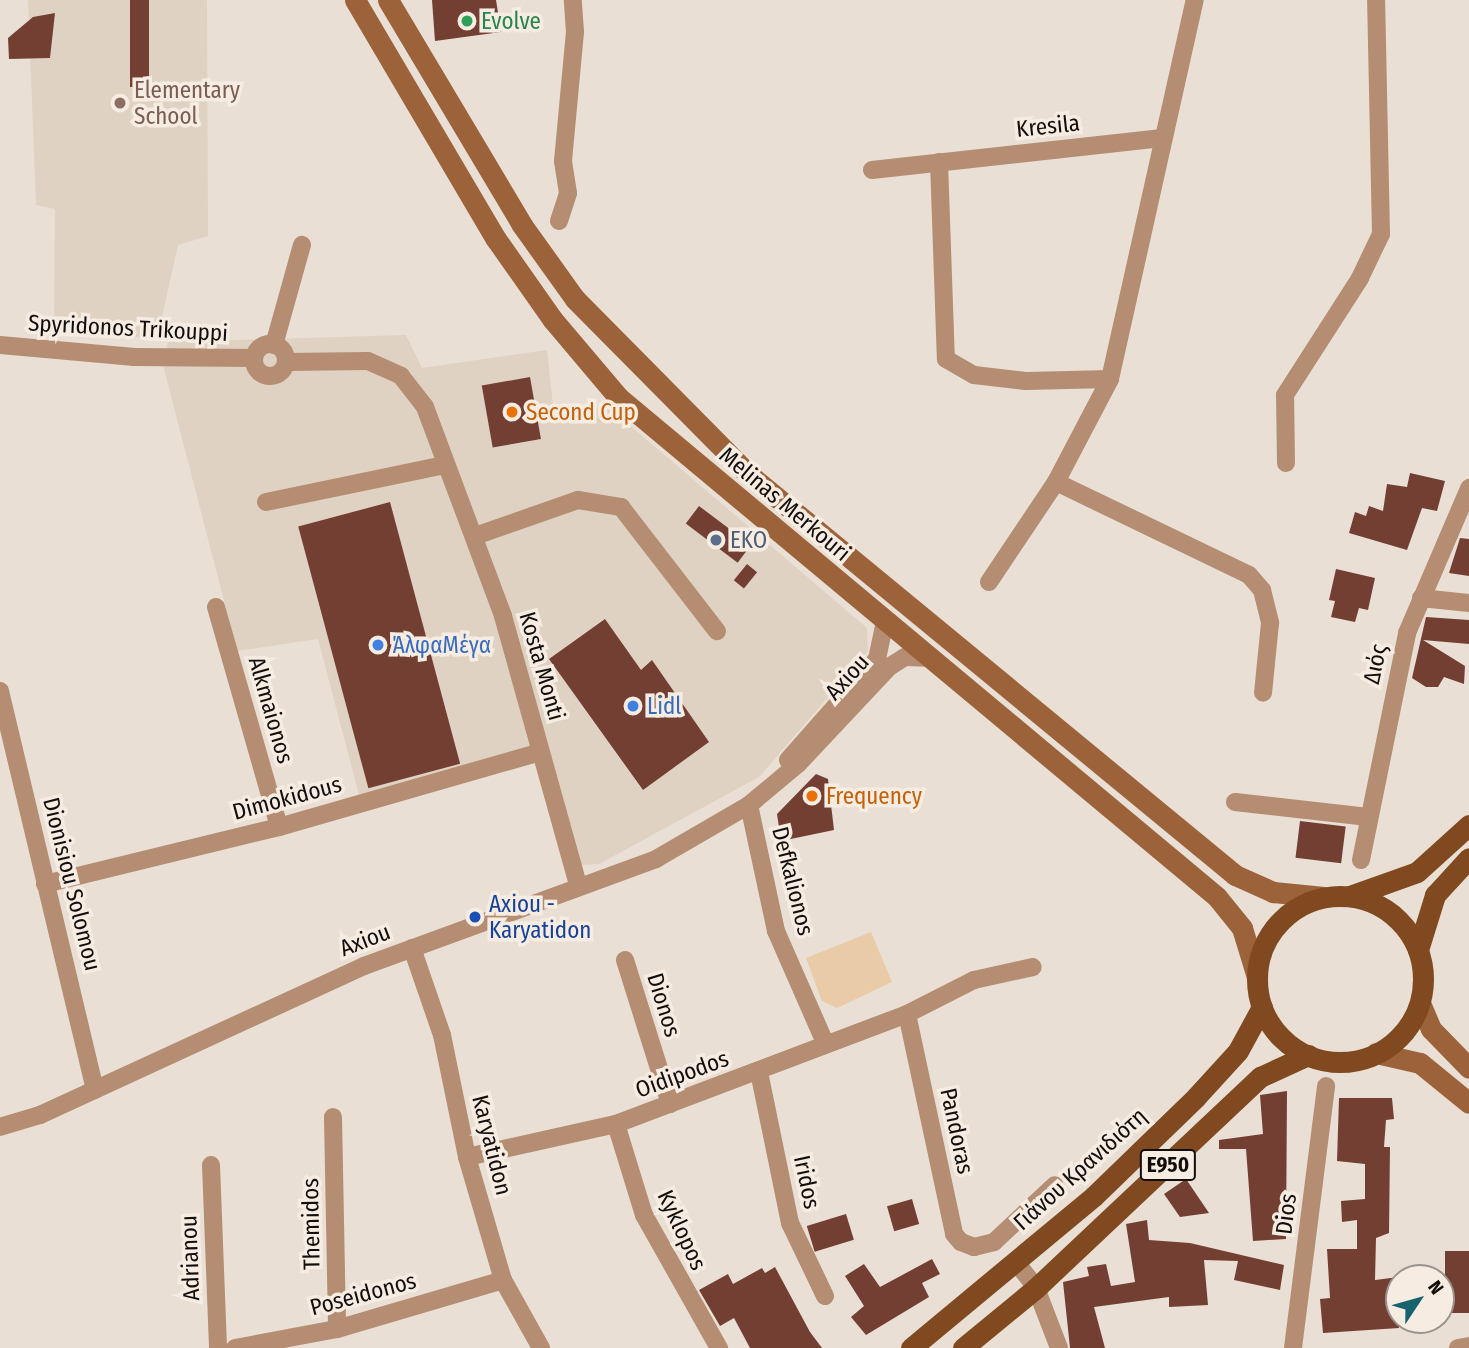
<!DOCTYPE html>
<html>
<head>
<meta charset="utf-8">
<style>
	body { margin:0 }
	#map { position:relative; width:1469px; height:1348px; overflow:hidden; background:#e9dfd5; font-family:"Fira Sans Condensed",sans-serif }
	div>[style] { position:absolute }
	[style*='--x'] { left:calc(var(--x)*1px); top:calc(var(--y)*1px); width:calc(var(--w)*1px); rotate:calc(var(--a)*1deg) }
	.built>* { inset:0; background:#e0d2c2 }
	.green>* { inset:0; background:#eacba7 }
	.building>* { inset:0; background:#743f33; transform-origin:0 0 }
	.street>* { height:18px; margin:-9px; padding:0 9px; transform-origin:9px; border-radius:9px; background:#b48d72 }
	.street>.ring { margin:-9px; padding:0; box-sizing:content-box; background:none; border:18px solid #b48d72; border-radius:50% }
	.secondary>* { height:21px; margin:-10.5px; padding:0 10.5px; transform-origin:10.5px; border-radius:10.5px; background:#9c633a }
	.primary>* { height:21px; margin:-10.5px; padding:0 10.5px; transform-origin:10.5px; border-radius:10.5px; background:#80491f }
	.primary>.ring { margin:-10.5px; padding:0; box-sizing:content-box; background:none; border:21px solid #80491f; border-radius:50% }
	.dots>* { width:19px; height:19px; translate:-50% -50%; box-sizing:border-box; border:4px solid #f6ece2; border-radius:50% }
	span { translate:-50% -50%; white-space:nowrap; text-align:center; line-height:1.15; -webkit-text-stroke:7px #f6ece2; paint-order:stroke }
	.shield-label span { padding:2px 5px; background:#f6ece2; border:2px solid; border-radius:5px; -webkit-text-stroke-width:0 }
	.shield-label { font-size:21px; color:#110e0b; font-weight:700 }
	.leisure-label { font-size:23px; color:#27864d }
	.left { translate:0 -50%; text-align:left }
	.education-label { font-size:23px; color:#785e54 }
	.street-label { font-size:23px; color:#110e0b }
	.food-label { font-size:23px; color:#c56008 }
	.service-label { font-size:23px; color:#4e5e75 }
	.shop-label { font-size:23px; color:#366cbe }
	.transit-label { font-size:23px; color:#164399 }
	.north { position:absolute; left:1385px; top:1264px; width:70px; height:70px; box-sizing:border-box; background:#f6ece2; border:2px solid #9a938c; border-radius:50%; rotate:54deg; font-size:19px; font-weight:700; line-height:28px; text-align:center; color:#110e0b }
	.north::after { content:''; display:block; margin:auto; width:24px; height:32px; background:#16626e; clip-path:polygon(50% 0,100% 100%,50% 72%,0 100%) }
</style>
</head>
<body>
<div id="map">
	<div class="built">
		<div style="clip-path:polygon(28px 0,207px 0,208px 236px,178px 245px,157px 339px,54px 330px,55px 209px,36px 205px)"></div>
		<div style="clip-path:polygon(406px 335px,422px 368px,547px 350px,553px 405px,612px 410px,867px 628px,868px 651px,759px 777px,599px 864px,579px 865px,546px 741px,359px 795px,318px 639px,237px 651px,163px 365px,168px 342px)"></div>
	</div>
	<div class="green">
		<div style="clip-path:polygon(871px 932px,892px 982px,837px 1008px,822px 1001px,806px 958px)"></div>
	</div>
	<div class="building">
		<div style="left:130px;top:0;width:19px;height:87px"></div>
		<div style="clip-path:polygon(432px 0,496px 0,501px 32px,435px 41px)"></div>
		<div style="clip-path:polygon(55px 13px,50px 58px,9px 59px,8px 38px,33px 17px)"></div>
		<div style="left:530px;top:377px;width:63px;height:49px;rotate:80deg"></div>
		<div style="clip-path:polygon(1410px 473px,1445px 481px,1437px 511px,1422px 508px,1407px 550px,1349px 533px,1355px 512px,1366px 516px,1369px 506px,1383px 511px,1387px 484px,1407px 487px)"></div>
		<div style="left:390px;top:502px;width:271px;height:95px;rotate:75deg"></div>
		<div style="left:699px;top:506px;width:65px;height:22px;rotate:37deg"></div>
		<div style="clip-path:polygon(1460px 538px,1469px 539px,1469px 576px,1449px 573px)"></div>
		<div style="left:747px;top:564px;width:13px;height:21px;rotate:39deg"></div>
		<div style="clip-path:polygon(1336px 569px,1375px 578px,1368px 610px,1359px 608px,1355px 622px,1331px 617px,1335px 601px,1329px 600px)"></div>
		<div style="clip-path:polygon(1426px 617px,1469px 620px,1469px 644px,1423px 640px,1465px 666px,1464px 684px,1444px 677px,1438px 687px,1426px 687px,1412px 678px)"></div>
		<div style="clip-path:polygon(605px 619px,641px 670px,652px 660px,709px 742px,643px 790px,549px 659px)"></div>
		<div style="clip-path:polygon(816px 774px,828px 779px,834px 830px,781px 841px,777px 814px)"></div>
		<div style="left:1300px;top:821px;width:46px;height:37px;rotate:7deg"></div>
		<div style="clip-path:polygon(1287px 1091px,1286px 1239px,1253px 1241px,1246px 1149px,1219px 1149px,1219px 1140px,1263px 1134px,1260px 1095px)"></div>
		<div style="clip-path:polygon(1339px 1098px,1392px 1098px,1394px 1119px,1386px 1120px,1384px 1147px,1390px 1147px,1389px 1233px,1376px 1238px,1375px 1280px,1399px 1277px,1399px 1328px,1323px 1333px,1320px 1299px,1330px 1298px,1327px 1249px,1357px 1249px,1357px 1220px,1342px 1222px,1341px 1201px,1365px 1199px,1365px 1164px,1337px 1161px)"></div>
		<div style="clip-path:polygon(1186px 1179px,1209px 1213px,1180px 1217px,1164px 1194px)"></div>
		<div style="left:912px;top:1199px;width:26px;height:26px;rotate:74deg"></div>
		<div style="left:846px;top:1214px;width:27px;height:41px;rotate:73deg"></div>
		<div style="clip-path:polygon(1147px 1220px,1149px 1240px,1190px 1243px,1284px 1265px,1280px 1290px,1234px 1280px,1238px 1261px,1204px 1260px,1208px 1305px,1169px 1307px,1169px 1297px,1094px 1307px,1105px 1348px,1070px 1348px,1063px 1282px,1089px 1276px,1087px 1267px,1106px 1264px,1111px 1286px,1135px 1282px,1126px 1224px)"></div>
		<div style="left:1469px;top:1251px;width:62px;height:24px;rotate:90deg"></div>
		<div style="clip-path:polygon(932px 1259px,940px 1274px,922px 1283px,929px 1297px,866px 1335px,851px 1317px,864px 1306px,845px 1276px,864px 1264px,880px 1287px)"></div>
		<div style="clip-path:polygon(775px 1267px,810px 1332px,822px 1348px,750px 1348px,734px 1318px,720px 1326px,699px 1290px,728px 1274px,733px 1284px,762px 1268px,765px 1273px)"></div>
	</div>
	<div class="street">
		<div style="--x:939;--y:162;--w:197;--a:88"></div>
		<div style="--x:946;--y:359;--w:32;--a:30"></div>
		<div style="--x:974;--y:375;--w:52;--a:6.6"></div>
		<div style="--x:1026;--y:381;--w:84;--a:-1.4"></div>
		<div style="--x:872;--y:170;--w:292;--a:-6.3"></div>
		<div style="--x:559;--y:221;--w:29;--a:-72"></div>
		<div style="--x:568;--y:193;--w:32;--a:-99"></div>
		<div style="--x:563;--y:161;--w:130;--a:-84.7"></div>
		<div style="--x:575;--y:32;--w:32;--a:-94"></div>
		<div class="ring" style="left:254px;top:344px;width:14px;height:14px"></div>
		<div style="--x:0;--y:345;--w:135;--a:5.1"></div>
		<div style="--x:134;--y:357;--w:120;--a:0.5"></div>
		<div style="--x:274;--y:345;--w:104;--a:-74.4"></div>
		<div style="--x:286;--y:362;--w:82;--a:-0.7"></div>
		<div style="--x:368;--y:361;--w:36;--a:24"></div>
		<div style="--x:401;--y:376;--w:39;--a:52"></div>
		<div style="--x:425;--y:407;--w:223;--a:69.5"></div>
		<div style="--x:503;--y:616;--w:279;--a:74.4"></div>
		<div style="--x:1286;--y:463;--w:68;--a:-90.8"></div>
		<div style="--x:1285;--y:395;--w:139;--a:-57.3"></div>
		<div style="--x:1360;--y:278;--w:49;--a:-64.5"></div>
		<div style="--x:1381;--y:234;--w:234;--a:-91.2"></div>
		<div style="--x:1056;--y:482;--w:214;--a:25.7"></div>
		<div style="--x:1249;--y:575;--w:20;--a:49"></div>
		<div style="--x:1262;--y:590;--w:34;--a:76"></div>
		<div style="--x:1270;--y:623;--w:70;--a:95.7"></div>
		<div style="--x:266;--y:502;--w:183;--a:-11.7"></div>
		<div style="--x:475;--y:536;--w:109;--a:-19.3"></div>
		<div style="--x:578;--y:500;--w:44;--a:9.2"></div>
		<div style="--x:621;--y:507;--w:157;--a:52.3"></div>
		<div style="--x:989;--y:582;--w:120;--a:-56.2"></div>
		<div style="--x:1056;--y:482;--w:116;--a:-62.3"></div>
		<div style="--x:1110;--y:379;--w:388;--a:-77.4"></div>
		<div style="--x:1421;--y:598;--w:48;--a:5.9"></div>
		<div style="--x:216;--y:607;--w:229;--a:74"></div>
		<div style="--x:0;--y:691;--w:410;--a:76.6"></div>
		<div style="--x:788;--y:760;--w:135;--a:-48.6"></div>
		<div style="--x:877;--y:659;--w:40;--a:-78"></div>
		<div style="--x:1235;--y:802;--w:134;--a:6.4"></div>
		<div style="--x:749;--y:805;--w:129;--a:77.9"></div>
		<div style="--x:776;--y:931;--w:124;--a:66.3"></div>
		<div style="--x:1361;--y:860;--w:232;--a:-78.5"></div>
		<div style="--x:1407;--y:633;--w:158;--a:-66.8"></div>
		<div style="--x:45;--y:884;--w:241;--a:-13.7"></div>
		<div style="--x:279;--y:827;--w:272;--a:-16"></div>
		<div style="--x:412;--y:948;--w:92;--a:71"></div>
		<div style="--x:442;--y:1035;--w:125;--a:78.4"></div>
		<div style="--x:467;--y:1157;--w:128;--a:73.7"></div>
		<div style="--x:503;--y:1280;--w:78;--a:60.8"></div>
		<div style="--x:625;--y:960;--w:151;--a:72.6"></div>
		<div style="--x:907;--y:1014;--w:225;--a:77.9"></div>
		<div style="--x:954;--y:1234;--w:11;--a:49"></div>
		<div style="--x:961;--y:1242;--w:14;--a:21"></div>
		<div style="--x:974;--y:1247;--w:21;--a:-14"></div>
		<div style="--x:994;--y:1242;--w:83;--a:-43.1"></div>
		<div style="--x:759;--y:1072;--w:154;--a:78.4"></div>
		<div style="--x:790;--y:1223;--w:81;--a:64.4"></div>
		<div style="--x:333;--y:1117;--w:212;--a:88.9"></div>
		<div style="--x:616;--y:1124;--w:95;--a:72.9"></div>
		<div style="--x:644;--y:1215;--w:153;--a:60.6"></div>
		<div style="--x:0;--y:1127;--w:42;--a:-16.7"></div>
		<div style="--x:40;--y:1115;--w:357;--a:-24.7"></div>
		<div style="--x:364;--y:966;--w:311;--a:-20.1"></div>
		<div style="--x:656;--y:859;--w:108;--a:-30.1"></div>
		<div style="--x:749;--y:805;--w:64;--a:-39.9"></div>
		<div style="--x:798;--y:764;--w:133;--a:-46.8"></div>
		<div style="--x:889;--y:667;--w:19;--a:-32"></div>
		<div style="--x:905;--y:657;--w:23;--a:2"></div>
		<div style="--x:467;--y:1157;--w:153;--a:-12.5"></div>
		<div style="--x:616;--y:1124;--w:311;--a:-20.7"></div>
		<div style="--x:907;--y:1014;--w:75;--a:-26.9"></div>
		<div style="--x:974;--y:980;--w:60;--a:-12.4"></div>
		<div style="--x:211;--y:1165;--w:183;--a:87.8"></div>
		<div style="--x:1016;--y:1262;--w:33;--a:52"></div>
		<div style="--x:1036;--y:1288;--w:64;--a:69"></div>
		<div style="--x:235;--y:1348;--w:104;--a:-10.6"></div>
		<div style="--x:337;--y:1329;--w:173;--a:-16.4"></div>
		<div style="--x:1293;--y:1348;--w:264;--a:-82.8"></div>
		<div style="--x:1458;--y:1348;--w:11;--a:-10"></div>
	</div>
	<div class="secondary">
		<div style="--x:355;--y:0;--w:277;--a:59.5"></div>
		<div style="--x:496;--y:239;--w:99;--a:54.9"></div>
		<div style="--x:553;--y:320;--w:101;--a:49.8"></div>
		<div style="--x:618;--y:397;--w:780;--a:39.85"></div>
		<div style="--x:1217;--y:897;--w:40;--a:51"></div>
		<div style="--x:1242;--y:928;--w:51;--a:73"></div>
		<div style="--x:388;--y:0;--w:262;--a:59.2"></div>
		<div style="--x:522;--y:225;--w:91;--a:54.4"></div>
		<div style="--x:575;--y:299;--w:243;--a:45.3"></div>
		<div style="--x:746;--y:472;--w:634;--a:39.49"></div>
		<div style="--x:1235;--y:875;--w:42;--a:24.1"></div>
		<div style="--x:1273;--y:892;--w:51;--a:5.6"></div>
		<div style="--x:1420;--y:1003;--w:28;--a:67"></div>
		<div style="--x:1431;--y:1029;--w:54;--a:45.7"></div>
		<div style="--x:1376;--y:1053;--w:45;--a:12.8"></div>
		<div style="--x:1420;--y:1063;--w:63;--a:39.2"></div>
	</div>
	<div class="primary">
		<div style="--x:1350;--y:896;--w:71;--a:-19.7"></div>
		<div style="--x:1417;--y:872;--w:70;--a:-42.1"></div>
		<div class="ring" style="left:1257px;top:896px;width:145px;height:145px"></div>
		<div style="--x:1418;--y:950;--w:58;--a:-72.8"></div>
		<div style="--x:1435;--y:895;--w:50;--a:-47.4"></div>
		<div style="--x:911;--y:1348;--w:238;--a:-39.7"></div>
		<div style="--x:1094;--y:1196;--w:142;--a:-44.1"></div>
		<div style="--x:1196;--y:1097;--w:62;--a:-47.6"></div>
		<div style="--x:1238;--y:1051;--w:50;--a:-61.4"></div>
		<div style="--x:963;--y:1348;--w:94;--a:-39.4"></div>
		<div style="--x:1036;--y:1288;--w:308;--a:-43.3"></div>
		<div style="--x:1260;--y:1077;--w:53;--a:-24.6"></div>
	</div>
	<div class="dots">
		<div style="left:467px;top:21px;background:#2e9e5b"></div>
		<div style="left:120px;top:103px;background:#8d6e63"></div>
		<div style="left:512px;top:412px;background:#e8710a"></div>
		<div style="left:716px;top:540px;background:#5c6f8a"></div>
		<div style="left:378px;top:645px;background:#3f7fe0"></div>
		<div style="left:633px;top:706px;background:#3f7fe0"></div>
		<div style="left:812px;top:796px;background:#e8710a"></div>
		<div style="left:475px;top:917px;background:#1a4fb4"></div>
	</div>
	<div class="shield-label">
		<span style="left:1168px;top:1165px">E950</span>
	</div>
	<div class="leisure-label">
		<span class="left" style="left:481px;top:21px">Evolve</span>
	</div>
	<div class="education-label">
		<span class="left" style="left:134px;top:103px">Elementary<br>School</span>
	</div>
	<div class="street-label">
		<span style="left:1048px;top:126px;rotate:-6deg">Kresila</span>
		<span style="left:128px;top:328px;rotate:3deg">Spyridonos Trikouppi</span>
		<span style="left:785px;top:504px;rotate:40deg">Melinas Merkouri</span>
		<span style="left:1375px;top:664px;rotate:-78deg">Διός</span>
		<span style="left:542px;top:666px;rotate:74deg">Kosta Monti</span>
		<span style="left:847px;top:677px;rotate:-48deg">Axiou</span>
		<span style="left:271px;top:710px;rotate:74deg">Alkmaionos</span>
		<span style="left:287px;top:798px;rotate:-15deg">Dimokidous</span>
		<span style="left:793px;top:881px;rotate:76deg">Defkalionos</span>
		<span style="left:72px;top:884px;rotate:76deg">Dionisiou Solomou</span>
		<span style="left:365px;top:940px;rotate:-21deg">Axiou</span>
		<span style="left:664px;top:1005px;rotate:73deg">Dionos</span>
		<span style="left:682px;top:1074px;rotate:-20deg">Oidipodos</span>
		<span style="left:957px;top:1131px;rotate:78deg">Pandoras</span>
		<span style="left:492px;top:1145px;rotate:76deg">Karyatidon</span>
		<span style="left:1080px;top:1169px;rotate:-42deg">Γιάνου Κρανιδιότη</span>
		<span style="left:807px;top:1182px;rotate:78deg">Iridos</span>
		<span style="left:1286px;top:1214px;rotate:-83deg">Dios</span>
		<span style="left:311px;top:1224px;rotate:-91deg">Themidos</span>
		<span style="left:682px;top:1230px;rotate:65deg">Kyklopos</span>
		<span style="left:190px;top:1258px;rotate:-92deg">Adrianou</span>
		<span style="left:363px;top:1294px;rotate:-15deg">Poseidonos</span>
	</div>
	<div class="food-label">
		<span class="left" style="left:526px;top:412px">Second Cup</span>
		<span class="left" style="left:826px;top:796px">Frequency</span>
	</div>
	<div class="service-label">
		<span class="left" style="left:730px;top:540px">EKO</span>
	</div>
	<div class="shop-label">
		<span class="left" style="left:392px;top:645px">ΆλφαΜέγα</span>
		<span class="left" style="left:647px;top:706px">Lidl</span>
	</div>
	<div class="transit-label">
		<span class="left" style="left:489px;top:917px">Axiou -<br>Karyatidon</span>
	</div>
	<div class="north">N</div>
</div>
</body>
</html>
